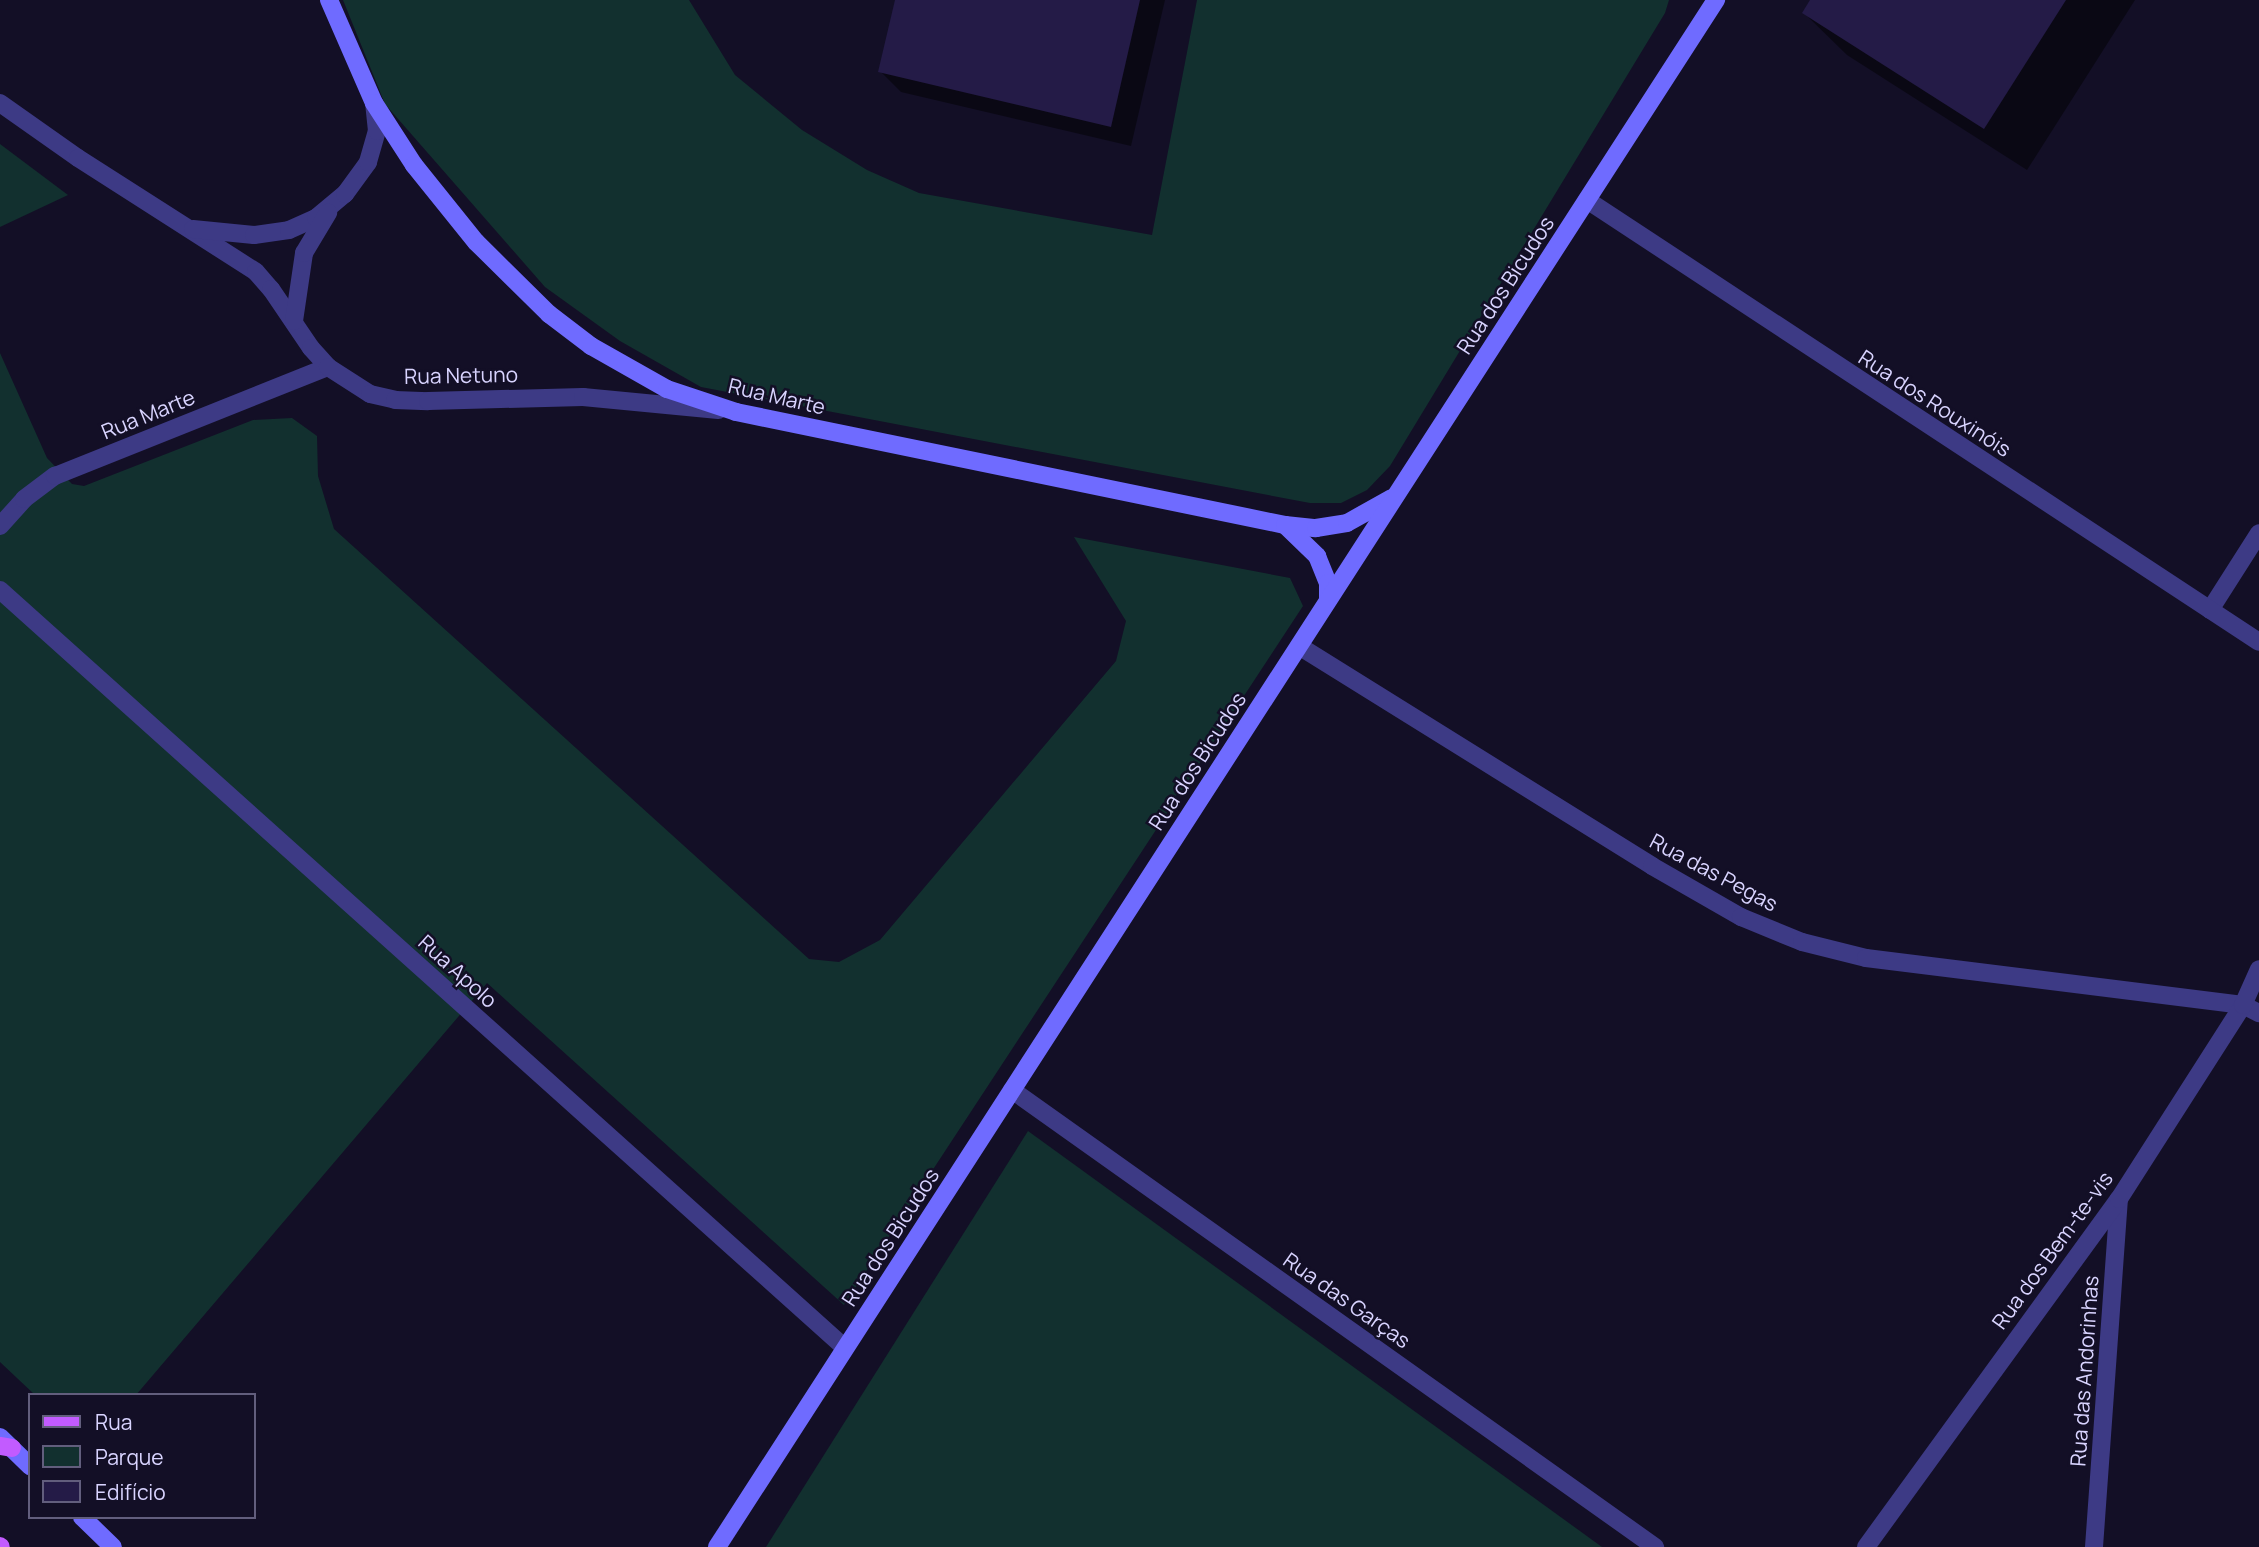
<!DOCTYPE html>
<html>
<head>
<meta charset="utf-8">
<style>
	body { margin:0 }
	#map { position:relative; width:2259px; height:1547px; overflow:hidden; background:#130f26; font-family:Manrope,sans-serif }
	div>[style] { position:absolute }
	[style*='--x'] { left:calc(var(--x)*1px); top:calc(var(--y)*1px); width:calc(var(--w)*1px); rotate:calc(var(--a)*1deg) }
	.green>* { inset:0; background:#12302f }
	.shadow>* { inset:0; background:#0007 }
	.building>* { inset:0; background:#241b47 }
	.minor>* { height:18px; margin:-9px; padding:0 9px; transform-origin:9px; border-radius:9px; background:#3d3a85 }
	.tertiary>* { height:18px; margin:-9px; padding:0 9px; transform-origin:9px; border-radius:9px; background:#3d3a85 }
	.secondary>* { height:18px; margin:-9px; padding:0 9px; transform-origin:9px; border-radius:9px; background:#6f6bff }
	.primary>* { height:18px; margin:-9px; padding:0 9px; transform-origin:9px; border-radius:9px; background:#c25bff }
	span { translate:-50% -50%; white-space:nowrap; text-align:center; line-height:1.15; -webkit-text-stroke:5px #130f26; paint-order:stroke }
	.street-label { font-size:21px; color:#d9d4ff }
	.legend { position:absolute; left:28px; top:1393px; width:228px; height:126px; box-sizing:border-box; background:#130f26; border:2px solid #625e7d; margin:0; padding:9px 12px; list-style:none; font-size:21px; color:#d9d4ff }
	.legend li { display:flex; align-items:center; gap:14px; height:35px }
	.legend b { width:35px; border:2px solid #625e7d }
</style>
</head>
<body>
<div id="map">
	<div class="green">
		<div style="clip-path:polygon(343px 0,689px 0,735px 75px,802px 130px,867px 170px,919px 193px,1152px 235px,1197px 0,1669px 0,1665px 13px,1390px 466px,1367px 490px,1341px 503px,1310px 503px,701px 387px,620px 341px,545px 287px,385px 104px)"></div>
		<div style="clip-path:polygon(0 144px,68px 195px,0 227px)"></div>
		<div style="clip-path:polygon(0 353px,47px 458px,72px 484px,84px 486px,253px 420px,292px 418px,317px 436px,318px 476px,334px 529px,809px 959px,839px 962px,880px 940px,1116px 661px,1126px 621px,1074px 537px,1290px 578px,1303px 606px,844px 1305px,487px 983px,136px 1395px,35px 1395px,0 1362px)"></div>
		<div style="clip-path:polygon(1028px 1131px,1602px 1547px,766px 1547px)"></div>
	</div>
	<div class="shadow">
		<div style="clip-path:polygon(897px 0,1165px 0,1131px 146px,901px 92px,880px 71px)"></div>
		<div style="clip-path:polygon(1812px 0,2135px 0,2027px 170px,1847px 55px,1804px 13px)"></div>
	</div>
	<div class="building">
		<div style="clip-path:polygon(895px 0,1140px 0,1111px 127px,878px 72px)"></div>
		<div style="clip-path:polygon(1810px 0,2066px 0,1984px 129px,1802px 13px)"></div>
	</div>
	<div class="minor">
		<div style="--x:0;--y:526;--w:36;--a:-48"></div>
		<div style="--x:24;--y:499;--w:39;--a:-37"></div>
		<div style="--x:55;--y:476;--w:294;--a:-21.8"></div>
		<div style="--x:0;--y:590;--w:1135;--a:41.89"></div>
		<div style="--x:2210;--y:610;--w:91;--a:-57.5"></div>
		<div style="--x:1299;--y:646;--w:416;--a:31.9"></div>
		<div style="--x:1652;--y:866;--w:103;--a:29.8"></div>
		<div style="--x:1741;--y:917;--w:66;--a:22.3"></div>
		<div style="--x:1802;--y:942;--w:66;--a:14"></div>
		<div style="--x:1866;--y:958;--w:380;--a:7.1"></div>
		<div style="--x:2243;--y:1005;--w:18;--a:27"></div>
		<div style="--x:1012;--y:1090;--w:789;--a:35.4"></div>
		<div style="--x:2094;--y:1547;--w:349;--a:-85.9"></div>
	</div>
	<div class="tertiary">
		<div style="--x:0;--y:103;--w:95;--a:35.2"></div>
		<div style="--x:78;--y:158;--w:211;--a:32.6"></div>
		<div style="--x:256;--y:272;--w:23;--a:49"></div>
		<div style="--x:271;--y:289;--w:71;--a:55.9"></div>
		<div style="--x:311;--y:348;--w:25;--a:48"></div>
		<div style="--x:328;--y:367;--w:50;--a:32.7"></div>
		<div style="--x:370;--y:394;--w:26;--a:13"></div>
		<div style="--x:395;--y:400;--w:33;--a:2"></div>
		<div style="--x:428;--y:401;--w:155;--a:-1.5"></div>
		<div style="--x:583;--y:397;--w:136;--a:5.5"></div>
		<div style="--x:1587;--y:200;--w:804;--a:33.33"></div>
		<div style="--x:193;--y:229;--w:61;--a:5.6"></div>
		<div style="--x:254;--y:235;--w:35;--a:-8"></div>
		<div style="--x:289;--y:230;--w:30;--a:-24"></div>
		<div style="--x:316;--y:218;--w:38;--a:-40"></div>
		<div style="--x:345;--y:194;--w:39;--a:-54"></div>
		<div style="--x:368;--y:162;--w:32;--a:-74"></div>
		<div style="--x:377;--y:131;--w:28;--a:-96"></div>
		<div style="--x:294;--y:321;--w:69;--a:-81.6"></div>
		<div style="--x:304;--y:253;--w:47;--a:-59"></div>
		<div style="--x:1866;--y:1547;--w:430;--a:-54"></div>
		<div style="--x:2119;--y:1199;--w:230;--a:-57.4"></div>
		<div style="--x:2243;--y:1005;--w:39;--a:-66"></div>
	</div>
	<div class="secondary">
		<div style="--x:329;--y:0;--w:112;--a:66.4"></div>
		<div style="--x:374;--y:103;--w:74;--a:57.2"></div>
		<div style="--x:414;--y:165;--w:99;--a:51.2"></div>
		<div style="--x:476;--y:242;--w:103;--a:44.6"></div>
		<div style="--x:549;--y:314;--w:53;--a:37.3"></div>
		<div style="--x:591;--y:346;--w:87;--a:29.5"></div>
		<div style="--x:667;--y:389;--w:73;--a:18.4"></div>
		<div style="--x:736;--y:412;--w:561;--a:11.63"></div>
		<div style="--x:1285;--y:525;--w:31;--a:6"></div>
		<div style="--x:1316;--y:528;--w:31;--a:-9"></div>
		<div style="--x:1347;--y:523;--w:51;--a:-29.1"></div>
		<div style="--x:1285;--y:525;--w:45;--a:44.1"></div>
		<div style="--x:1317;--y:556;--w:29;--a:68"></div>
		<div style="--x:1328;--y:583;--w:17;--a:90"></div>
		<div style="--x:0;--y:1437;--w:42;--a:44"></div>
		<div style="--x:82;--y:1517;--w:43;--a:44.1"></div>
		<div style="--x:717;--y:1547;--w:1842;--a:-57.15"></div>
	</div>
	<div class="primary">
		<div style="--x:0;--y:1446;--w:12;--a:9"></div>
		<div style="--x:0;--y:1546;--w:1;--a:45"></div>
	</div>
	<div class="street-label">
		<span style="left:1505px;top:285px;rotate:-57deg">Rua dos Bicudos</span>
		<span style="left:461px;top:375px;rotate:-1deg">Rua Netuno</span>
		<span style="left:777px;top:396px;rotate:13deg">Rua Marte</span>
		<span style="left:1935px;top:403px;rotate:33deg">Rua dos Rouxinóis</span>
		<span style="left:148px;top:414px;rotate:-22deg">Rua Marte</span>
		<span style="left:1197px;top:761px;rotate:-57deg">Rua dos Bicudos</span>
		<span style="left:1714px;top:872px;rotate:28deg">Rua das Pegas</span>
		<span style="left:458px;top:971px;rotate:42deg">Rua Apolo</span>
		<span style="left:890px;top:1237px;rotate:-57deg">Rua dos Bicudos</span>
		<span style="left:2052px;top:1250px;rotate:-54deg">Rua dos Bem-te-vis</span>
		<span style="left:1347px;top:1300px;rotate:35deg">Rua das Garças</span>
		<span style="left:2084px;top:1371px;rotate:-86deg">Rua das Andorinhas</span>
	</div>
	<ul class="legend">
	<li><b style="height:9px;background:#c25bff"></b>Rua</li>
	<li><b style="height:19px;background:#12302f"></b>Parque</li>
	<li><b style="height:19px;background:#241b47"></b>Edifício</li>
	</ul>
</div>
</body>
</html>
